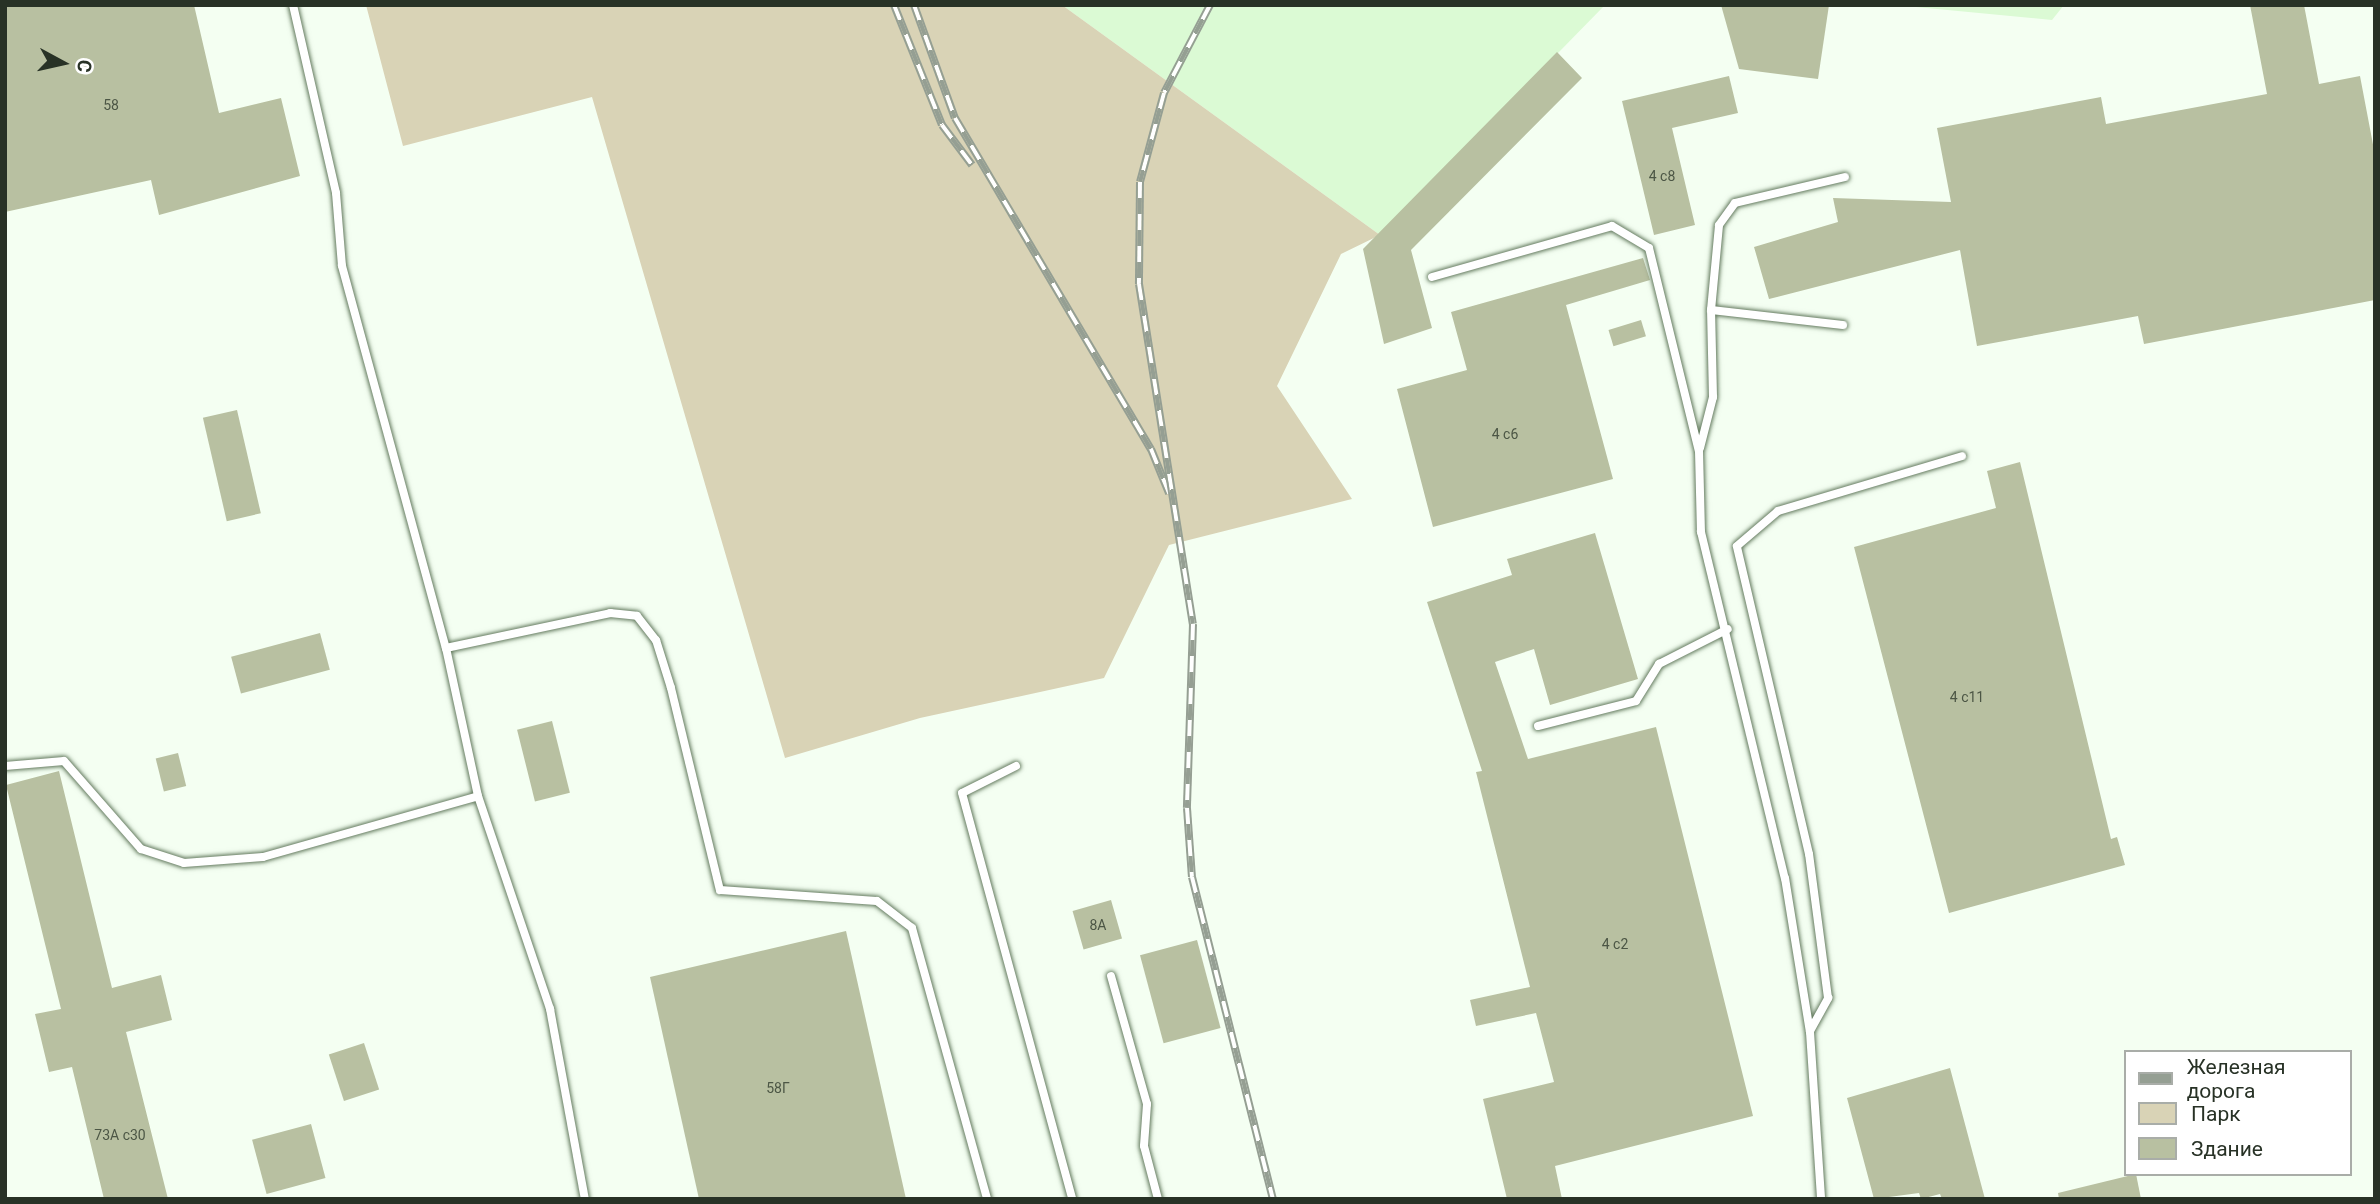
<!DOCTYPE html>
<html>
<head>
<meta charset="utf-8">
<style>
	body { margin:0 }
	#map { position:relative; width:2380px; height:1204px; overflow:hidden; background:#f4fff2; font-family:Roboto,sans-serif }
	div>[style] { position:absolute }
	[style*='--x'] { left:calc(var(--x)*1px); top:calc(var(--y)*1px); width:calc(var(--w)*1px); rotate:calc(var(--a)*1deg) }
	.built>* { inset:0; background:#dbfad4 }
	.green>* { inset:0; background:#d9d3b6 }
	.building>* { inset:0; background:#b8c0a1; transform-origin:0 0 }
	.roads { filter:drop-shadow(0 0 2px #657c60) drop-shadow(0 0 2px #657c60) }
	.service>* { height:8px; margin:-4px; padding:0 4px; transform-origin:4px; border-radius:4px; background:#fff }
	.rail>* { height:8px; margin-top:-4px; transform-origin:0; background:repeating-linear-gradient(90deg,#fff 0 16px,#959f93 0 32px); box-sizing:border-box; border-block:2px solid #959f93 }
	span { translate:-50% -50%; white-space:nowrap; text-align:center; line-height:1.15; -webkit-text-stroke:6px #fff; paint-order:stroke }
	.number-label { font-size:14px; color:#4c5645 }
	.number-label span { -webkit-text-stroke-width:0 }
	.frame { position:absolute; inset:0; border:7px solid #283226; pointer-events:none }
	.legend { position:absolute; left:2124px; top:1050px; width:228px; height:126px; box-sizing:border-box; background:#fff; border:2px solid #a9ada8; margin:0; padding:9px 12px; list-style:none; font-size:21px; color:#283226 }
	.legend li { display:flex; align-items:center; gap:14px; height:35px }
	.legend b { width:35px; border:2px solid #a9ada8 }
	.north { position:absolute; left:28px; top:28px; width:70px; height:70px; -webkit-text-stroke:5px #fff; paint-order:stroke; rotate:98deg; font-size:19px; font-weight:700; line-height:28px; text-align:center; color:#283226 }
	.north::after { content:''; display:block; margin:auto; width:24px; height:32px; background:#283226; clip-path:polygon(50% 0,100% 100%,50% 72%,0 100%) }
</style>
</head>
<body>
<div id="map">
	<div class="built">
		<div style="clip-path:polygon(1062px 5px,1605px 5px,1380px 235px)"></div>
		<div style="clip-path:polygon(1895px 5px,2064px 5px,2052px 20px)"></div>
	</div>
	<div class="green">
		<div style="clip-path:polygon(366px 5px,1062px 5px,1380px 235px,1341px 254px,1277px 386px,1352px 499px,1169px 545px,1104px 678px,920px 718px,785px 758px,592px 97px,403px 146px)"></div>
	</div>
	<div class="building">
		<div style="clip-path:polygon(5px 5px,194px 5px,219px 113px,281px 98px,300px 176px,159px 215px,151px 180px,5px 212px)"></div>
		<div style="clip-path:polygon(1721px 5px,1829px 5px,1818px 79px,1739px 69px)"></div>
		<div style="clip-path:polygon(2250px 5px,2304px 5px,2319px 84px,2360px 76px,2375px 155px,2375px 300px,2144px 344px,2138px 316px,1977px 346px,1960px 250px,1769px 299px,1754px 247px,1838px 222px,1833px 198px,1951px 202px,1937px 128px,2101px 97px,2106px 124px,2267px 94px)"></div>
		<div style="clip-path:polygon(1557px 52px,1582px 78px,1411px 250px,1432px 328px,1384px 344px,1363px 249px)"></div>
		<div style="clip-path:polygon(1729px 76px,1738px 113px,1672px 128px,1695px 225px,1654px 235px,1622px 101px)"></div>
		<div style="clip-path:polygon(1643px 258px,1650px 280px,1566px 305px,1613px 479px,1433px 527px,1397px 389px,1467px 370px,1451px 312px)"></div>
		<div style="left:1641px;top:320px;width:17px;height:34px;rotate:73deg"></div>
		<div style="left:237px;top:410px;width:106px;height:35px;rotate:77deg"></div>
		<div style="clip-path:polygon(2020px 462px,2111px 839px,2117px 837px,2125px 865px,1949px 913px,1854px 547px,1996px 508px,1987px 471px)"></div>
		<div style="clip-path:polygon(1595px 533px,1638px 679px,1550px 705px,1534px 649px,1495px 662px,1528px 759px,1656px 727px,1753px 1116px,1555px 1166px,1562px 1199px,1507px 1199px,1483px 1099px,1554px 1082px,1536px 1013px,1476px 1026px,1470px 1000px,1530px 987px,1476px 772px,1482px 771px,1427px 602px,1512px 575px,1507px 559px)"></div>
		<div style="left:320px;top:633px;width:38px;height:92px;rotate:75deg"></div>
		<div style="left:552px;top:721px;width:74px;height:36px;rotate:76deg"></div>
		<div style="left:178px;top:753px;width:34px;height:23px;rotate:76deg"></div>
		<div style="clip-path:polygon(59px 771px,112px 988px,161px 975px,172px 1020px,126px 1032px,168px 1199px,104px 1199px,72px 1067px,49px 1072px,35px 1014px,61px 1009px,6px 785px)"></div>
		<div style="left:1111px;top:900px;width:40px;height:40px;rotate:74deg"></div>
		<div style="clip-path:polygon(846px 931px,906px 1199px,699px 1199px,650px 977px)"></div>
		<div style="left:1197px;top:940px;width:91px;height:59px;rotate:75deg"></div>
		<div style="left:364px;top:1043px;width:49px;height:37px;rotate:72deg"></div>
		<div style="clip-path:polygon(1950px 1068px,1985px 1199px,1942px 1199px,1940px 1194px,1921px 1199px,1919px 1193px,1874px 1199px,1847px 1098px)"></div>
		<div style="left:311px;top:1124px;width:56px;height:61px;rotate:75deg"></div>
		<div style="clip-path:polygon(2136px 1174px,2141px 1199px,2059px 1199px,2058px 1193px)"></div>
	</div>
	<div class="roads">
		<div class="service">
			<div style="--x:293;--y:5;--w:193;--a:77.1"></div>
			<div style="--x:336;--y:193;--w:73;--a:85.3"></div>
			<div style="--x:342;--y:266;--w:396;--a:74.8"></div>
			<div style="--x:446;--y:648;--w:151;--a:77.8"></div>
			<div style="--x:478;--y:796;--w:225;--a:71.3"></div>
			<div style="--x:550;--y:1009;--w:193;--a:79.6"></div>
			<div style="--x:1432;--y:277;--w:187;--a:-15.8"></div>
			<div style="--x:1612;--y:226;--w:43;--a:30.7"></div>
			<div style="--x:1649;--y:248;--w:209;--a:76.2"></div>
			<div style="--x:1699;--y:451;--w:81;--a:88.6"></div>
			<div style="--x:1701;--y:532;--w:356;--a:76.4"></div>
			<div style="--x:1785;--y:878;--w:156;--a:80.8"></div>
			<div style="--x:1810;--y:1032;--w:167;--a:86.2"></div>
			<div style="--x:1711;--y:310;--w:85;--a:-84.6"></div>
			<div style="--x:1719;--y:225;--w:27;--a:-54"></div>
			<div style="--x:1735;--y:203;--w:113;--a:-13.3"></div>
			<div style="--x:1700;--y:448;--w:53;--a:-75.7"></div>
			<div style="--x:1713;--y:397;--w:87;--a:-91.3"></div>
			<div style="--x:1711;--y:310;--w:133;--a:6.5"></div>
			<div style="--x:446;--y:648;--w:168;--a:-12"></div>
			<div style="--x:610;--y:613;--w:27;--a:6"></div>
			<div style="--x:637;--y:616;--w:31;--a:52"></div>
			<div style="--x:656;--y:640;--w:50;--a:72.6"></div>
			<div style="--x:671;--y:688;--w:208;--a:76.4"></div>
			<div style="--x:720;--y:890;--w:157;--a:4"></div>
			<div style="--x:877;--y:901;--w:44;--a:37.6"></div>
			<div style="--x:912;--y:928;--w:281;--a:74.5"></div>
			<div style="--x:1538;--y:726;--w:101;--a:-14.3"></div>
			<div style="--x:1636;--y:701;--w:44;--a:-58.1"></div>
			<div style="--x:1659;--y:664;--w:77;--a:-26.9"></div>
			<div style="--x:5;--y:766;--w:59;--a:-4.8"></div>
			<div style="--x:64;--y:761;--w:117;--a:48.8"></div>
			<div style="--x:141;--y:849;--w:45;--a:18"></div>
			<div style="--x:184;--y:863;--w:79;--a:-4.3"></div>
			<div style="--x:263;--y:857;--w:223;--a:-15.8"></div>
			<div style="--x:1016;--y:766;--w:60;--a:153.4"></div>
			<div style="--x:962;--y:793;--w:421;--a:74.8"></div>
			<div style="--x:1111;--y:976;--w:133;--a:74.3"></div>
			<div style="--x:1147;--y:1104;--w:42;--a:94.1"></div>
			<div style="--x:1144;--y:1146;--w:55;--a:75.2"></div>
			<div style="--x:1810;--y:1031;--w:38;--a:-61"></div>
			<div style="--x:1828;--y:998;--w:145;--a:-97.5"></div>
			<div style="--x:1809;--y:854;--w:316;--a:-103.2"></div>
			<div style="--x:1737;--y:546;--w:54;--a:-40.5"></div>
			<div style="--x:1778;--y:511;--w:192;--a:-16.6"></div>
		</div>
	</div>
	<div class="rail">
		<div style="--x:894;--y:5;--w:129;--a:68.2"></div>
		<div style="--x:942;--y:125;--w:50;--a:53.1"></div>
		<div style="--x:914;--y:5;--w:120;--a:70.1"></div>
		<div style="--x:955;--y:118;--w:385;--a:59.4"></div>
		<div style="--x:1151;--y:449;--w:48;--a:67.8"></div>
		<div style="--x:1210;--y:5;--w:99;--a:117.6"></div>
		<div style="--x:1164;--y:93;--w:92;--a:105.1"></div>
		<div style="--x:1140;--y:182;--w:102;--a:90.6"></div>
		<div style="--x:1139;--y:284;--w:344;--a:81"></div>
		<div style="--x:1193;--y:624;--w:184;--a:91.9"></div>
		<div style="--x:1187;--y:808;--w:69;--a:85.9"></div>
		<div style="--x:1192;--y:877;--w:332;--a:75.9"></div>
	</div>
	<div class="number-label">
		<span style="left:111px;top:105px">58</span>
		<span style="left:1662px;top:176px">4 с8</span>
		<span style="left:1505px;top:434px">4 с6</span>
		<span style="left:1967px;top:697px">4 с11</span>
		<span style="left:1098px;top:925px">8А</span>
		<span style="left:1615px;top:944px">4 с2</span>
		<span style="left:778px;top:1088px">58Г</span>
		<span style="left:120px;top:1135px">73А с30</span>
	</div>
	<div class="frame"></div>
	<ul class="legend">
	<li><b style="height:9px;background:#959f93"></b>Железная дорога</li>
	<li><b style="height:19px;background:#d9d3b6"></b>Парк</li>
	<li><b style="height:19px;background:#b8c0a1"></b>Здание</li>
	</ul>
	<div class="north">С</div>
</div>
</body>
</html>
